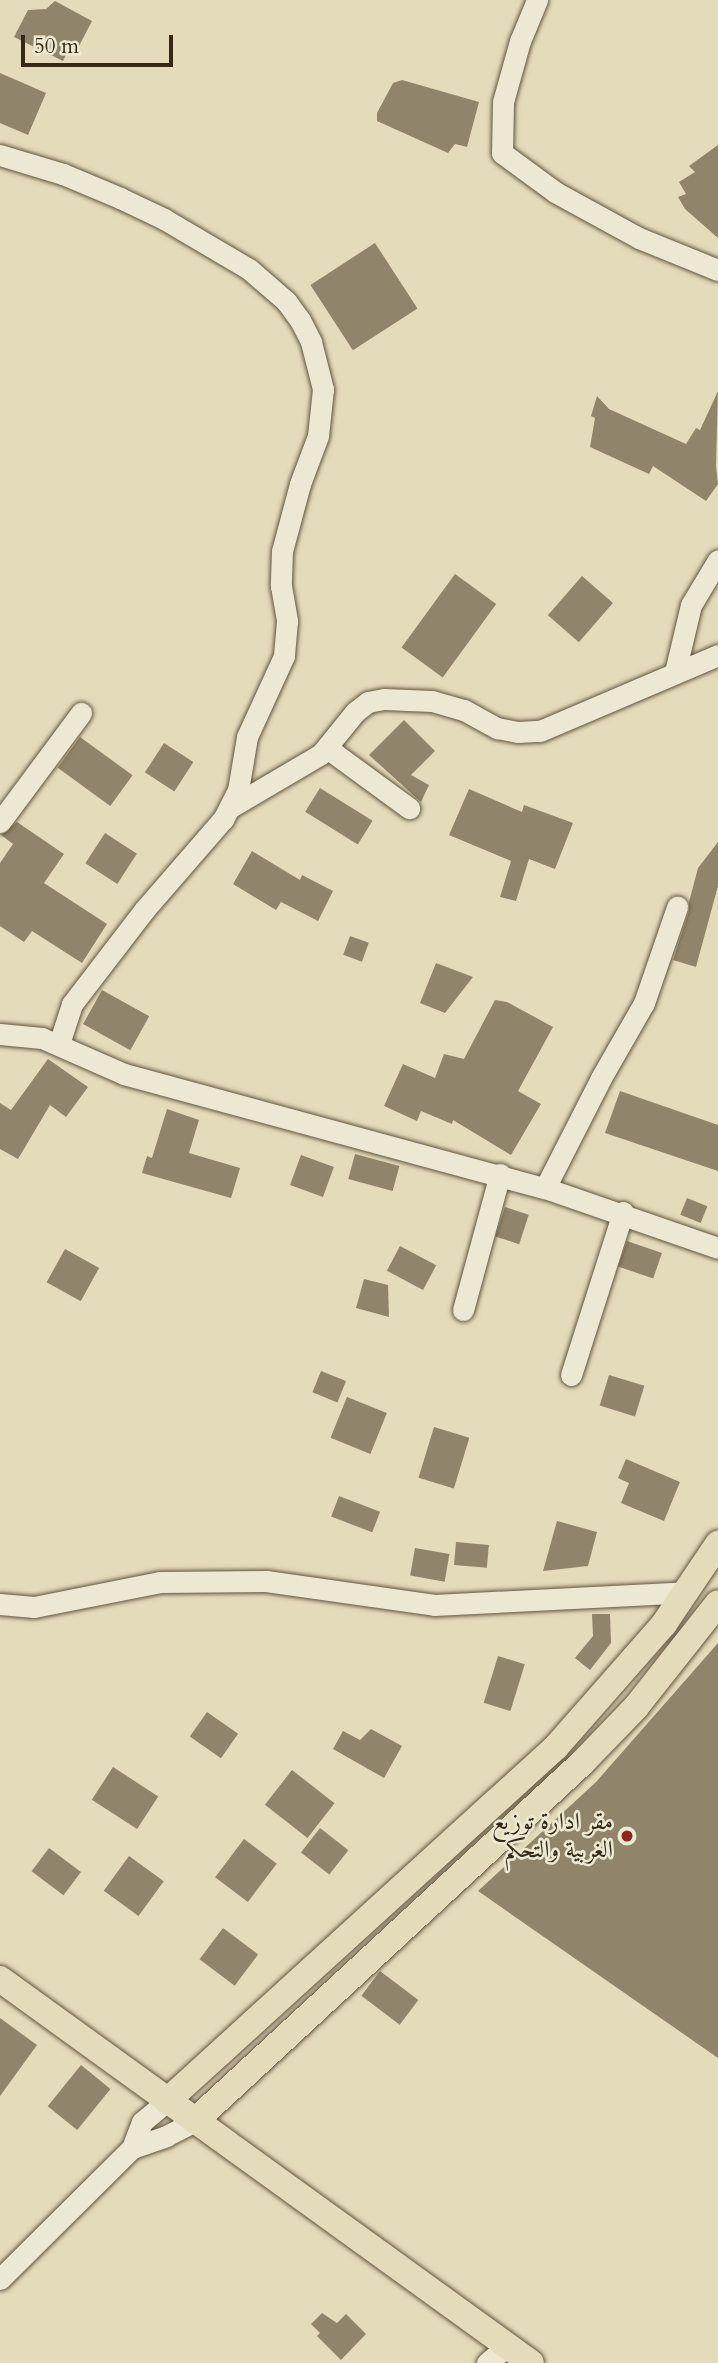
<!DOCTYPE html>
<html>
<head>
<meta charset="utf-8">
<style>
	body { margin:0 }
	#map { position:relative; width:718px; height:2363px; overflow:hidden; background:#e4dbbb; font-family:Cardo,Amiri,serif }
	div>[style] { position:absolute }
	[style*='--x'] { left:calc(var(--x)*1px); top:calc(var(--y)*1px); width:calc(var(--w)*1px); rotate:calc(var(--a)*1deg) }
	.building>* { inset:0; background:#90856b; transform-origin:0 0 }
	.roads { filter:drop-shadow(0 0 2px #61553e) drop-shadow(0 0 2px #61553e) }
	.minor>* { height:21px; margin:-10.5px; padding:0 10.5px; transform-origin:10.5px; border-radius:10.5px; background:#ede8d3 }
	.major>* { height:26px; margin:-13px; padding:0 13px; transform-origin:13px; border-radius:13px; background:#e4dbbb }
	.dots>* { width:19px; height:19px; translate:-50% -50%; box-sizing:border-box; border:4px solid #ede8d3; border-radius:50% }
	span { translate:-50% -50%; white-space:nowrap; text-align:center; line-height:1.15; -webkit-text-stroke:5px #ede8d3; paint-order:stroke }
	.poi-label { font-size:24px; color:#352815 }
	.right { translate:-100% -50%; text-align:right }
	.scale { position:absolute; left:21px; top:35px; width:152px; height:32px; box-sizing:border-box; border:4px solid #352815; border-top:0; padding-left:9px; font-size:21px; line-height:24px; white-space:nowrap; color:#352815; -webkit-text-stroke:5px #ede8d3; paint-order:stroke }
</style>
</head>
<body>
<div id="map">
	<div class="building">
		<div style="clip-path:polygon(55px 1px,92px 21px,78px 48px,68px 51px,63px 61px,14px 37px,28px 10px,46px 9px)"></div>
		<div style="clip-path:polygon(0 73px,46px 93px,28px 135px,0 123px)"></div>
		<div style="clip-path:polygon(402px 80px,479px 102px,467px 147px,455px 144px,448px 153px,377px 121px,377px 113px,393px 83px)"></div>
		<div style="clip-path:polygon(718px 145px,718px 238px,685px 209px,678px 197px,686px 194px,679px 182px,695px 172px,689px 166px)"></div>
		<div style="left:375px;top:243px;width:78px;height:77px;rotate:57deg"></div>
		<div style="clip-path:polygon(718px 391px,716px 466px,718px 484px,706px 501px,653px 466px,649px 474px,590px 447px,595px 418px,591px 416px,597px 396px,609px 409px,686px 444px,696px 428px,700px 430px)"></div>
		<div style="left:455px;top:574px;width:51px;height:91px;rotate:36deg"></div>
		<div style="left:582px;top:576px;width:41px;height:52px;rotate:41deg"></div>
		<div style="clip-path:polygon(404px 720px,435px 751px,411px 775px,429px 785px,421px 802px,369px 755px)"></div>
		<div style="left:80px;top:737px;width:65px;height:38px;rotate:36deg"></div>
		<div style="left:164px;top:743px;width:35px;height:35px;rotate:33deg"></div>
		<div style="left:320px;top:788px;width:62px;height:28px;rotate:32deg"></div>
		<div style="clip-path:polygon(469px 789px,522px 812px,524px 805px,573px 823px,555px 869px,529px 859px,516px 901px,500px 897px,511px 861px,449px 835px)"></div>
		<div style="clip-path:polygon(17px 822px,64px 854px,44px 883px,107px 924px,82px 963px,32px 931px,24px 942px,0 926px,0 863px,13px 844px,1px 835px)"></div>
		<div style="left:105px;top:833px;width:38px;height:36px;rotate:33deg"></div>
		<div style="clip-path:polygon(718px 842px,718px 886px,696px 967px,673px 960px,689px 911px,689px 902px,698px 868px)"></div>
		<div style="clip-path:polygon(252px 851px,300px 880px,302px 875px,333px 891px,318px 921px,281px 902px,276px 910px,233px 884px)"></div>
		<div style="left:350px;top:936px;width:20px;height:20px;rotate:20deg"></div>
		<div style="clip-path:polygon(436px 963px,473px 977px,445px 1013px,420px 1003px)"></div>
		<div style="left:102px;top:990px;width:54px;height:39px;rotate:29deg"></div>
		<div style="clip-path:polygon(495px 1000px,507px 1002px,553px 1027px,518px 1091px,541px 1104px,511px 1155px,453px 1120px,452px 1124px,421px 1111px,417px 1121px,384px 1106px,403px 1064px,435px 1078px,444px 1054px,464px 1059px)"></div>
		<div style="clip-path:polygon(48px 1059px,88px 1087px,66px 1117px,50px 1105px,18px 1159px,0 1149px,0 1103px,11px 1110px)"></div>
		<div style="clip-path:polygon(620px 1091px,718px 1125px,718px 1171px,605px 1133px)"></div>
		<div style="clip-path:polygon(167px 1109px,199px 1120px,189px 1153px,240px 1168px,231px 1198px,142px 1173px,147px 1156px,152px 1158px)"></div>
		<div style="left:355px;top:1154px;width:46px;height:26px;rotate:15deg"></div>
		<div style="left:301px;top:1155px;width:35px;height:32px;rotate:20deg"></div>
		<div style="left:687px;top:1198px;width:22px;height:18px;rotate:22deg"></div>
		<div style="left:505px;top:1207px;width:25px;height:31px;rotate:18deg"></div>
		<div style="left:627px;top:1241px;width:37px;height:27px;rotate:19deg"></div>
		<div style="left:400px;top:1246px;width:41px;height:28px;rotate:28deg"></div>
		<div style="left:65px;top:1249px;width:39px;height:38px;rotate:29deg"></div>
		<div style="clip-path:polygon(364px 1279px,388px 1285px,389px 1317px,356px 1308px)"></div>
		<div style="left:321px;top:1371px;width:27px;height:23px;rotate:22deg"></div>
		<div style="left:609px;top:1375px;width:37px;height:32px;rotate:17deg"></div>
		<div style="left:347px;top:1397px;width:43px;height:44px;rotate:22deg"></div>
		<div style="left:434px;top:1427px;width:37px;height:53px;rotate:17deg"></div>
		<div style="clip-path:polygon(626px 1459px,680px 1482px,664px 1521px,621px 1503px,629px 1483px,618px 1478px)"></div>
		<div style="left:339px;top:1496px;width:44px;height:22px;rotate:21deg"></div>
		<div style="clip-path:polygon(557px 1521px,597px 1532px,588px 1566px,543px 1571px)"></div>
		<div style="left:456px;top:1542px;width:33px;height:23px;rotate:5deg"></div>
		<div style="left:415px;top:1548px;width:35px;height:28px;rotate:10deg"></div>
		<div style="clip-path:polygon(592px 1614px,610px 1614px,611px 1643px,590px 1670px,575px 1658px,593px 1636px)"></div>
		<div style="clip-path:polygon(718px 1643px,718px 2058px,478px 1891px,596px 1782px)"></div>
		<div style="left:498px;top:1656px;width:28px;height:49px;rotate:17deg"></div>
		<div style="left:207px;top:1712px;width:38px;height:30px;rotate:35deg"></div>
		<div style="clip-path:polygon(371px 1729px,402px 1746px,384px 1778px,333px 1749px,343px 1731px,360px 1740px)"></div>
		<div style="left:113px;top:1767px;width:54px;height:39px;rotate:33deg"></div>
		<div style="left:292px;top:1770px;width:54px;height:44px;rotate:38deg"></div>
		<div style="left:320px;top:1828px;width:36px;height:31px;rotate:38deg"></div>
		<div style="left:244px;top:1839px;width:41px;height:48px;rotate:37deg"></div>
		<div style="left:49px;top:1848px;width:40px;height:29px;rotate:37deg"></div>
		<div style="left:129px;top:1856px;width:43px;height:43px;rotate:36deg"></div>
		<div style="left:223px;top:1928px;width:44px;height:39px;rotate:37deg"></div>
		<div style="left:380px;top:1971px;width:48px;height:31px;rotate:37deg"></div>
		<div style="clip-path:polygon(0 2018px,37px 2045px,0 2096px)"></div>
		<div style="left:81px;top:2065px;width:38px;height:53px;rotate:39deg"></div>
		<div style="clip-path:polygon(322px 2313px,337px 2323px,346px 2314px,366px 2334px,341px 2360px,317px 2336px,320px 2333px,311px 2324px)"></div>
	</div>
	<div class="roads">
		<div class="minor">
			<div style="--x:537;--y:0;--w:44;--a:112.5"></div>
			<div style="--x:520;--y:41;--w:63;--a:105.6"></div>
			<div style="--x:503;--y:102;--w:51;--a:91.1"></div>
			<div style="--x:502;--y:153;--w:66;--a:36.3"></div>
			<div style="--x:555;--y:192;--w:96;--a:28.7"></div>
			<div style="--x:639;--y:238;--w:85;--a:22.1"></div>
			<div style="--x:0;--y:155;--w:66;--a:16.8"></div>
			<div style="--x:63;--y:174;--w:62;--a:22.8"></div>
			<div style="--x:120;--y:198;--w:49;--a:25.5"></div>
			<div style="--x:164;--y:219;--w:99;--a:30.5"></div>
			<div style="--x:249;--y:269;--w:49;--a:40.9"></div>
			<div style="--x:286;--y:301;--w:24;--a:54"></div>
			<div style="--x:300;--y:320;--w:25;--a:63"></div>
			<div style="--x:311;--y:342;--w:49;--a:75.7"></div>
			<div style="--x:323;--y:389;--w:47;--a:96.1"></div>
			<div style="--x:318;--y:436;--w:51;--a:110.6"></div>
			<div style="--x:300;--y:484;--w:69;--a:105"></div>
			<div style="--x:282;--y:551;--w:35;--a:92"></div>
			<div style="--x:281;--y:586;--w:36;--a:80"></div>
			<div style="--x:287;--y:621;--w:35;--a:95"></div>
			<div style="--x:284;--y:656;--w:89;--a:114.6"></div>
			<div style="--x:247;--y:737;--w:54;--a:99.6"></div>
			<div style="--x:238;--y:790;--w:33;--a:117"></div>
			<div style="--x:223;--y:819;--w:119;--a:130.9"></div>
			<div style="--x:145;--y:909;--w:120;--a:127.5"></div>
			<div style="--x:72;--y:1004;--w:42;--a:108"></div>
			<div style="--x:675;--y:672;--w:69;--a:-76.6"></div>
			<div style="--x:691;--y:605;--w:52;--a:-59"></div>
			<div style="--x:327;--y:748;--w:102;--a:36.2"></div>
			<div style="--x:231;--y:807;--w:104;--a:-30.5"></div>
			<div style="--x:321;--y:754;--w:54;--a:-51"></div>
			<div style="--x:355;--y:712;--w:16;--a:-38"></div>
			<div style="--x:368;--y:702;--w:16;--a:-11"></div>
			<div style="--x:384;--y:699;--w:48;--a:2.4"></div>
			<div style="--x:432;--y:701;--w:33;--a:16"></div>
			<div style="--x:464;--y:710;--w:38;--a:29"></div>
			<div style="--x:497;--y:728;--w:21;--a:11"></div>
			<div style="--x:518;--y:732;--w:22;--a:-3"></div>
			<div style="--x:540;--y:731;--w:194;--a:-23.1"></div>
			<div style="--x:0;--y:822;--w:136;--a:-53.4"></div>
			<div style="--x:0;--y:1034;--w:42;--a:5.4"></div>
			<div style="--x:42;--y:1038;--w:90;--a:23.7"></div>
			<div style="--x:124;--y:1074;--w:436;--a:15.2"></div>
			<div style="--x:545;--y:1188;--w:183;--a:19.1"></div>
			<div style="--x:545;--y:1188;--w:123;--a:-63"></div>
			<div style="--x:601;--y:1078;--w:86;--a:-60.2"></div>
			<div style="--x:644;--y:1003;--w:102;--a:-71"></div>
			<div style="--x:463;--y:1310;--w:141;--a:-74.8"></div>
			<div style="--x:571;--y:1375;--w:171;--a:-72.3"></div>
			<div style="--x:0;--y:1604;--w:34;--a:5"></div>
			<div style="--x:34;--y:1607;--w:128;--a:-11.2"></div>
			<div style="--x:160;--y:1582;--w:106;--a:-0.5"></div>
			<div style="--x:266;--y:1581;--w:170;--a:8.1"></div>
			<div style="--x:434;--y:1605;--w:253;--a:-2.9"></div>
			<div style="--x:132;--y:2148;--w:36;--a:-19"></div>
			<div style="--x:166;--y:2136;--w:33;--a:-27"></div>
			<div style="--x:0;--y:2279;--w:186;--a:-44.8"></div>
			<div style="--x:132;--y:2148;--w:28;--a:-69"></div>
			<div style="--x:142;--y:2122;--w:33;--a:-40"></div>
			<div style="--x:487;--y:2363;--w:25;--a:-40"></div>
		</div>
		<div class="major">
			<div style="--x:0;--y:1979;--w:655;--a:35.87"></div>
			<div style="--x:167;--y:2101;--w:526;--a:-42.3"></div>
			<div style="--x:556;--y:1747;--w:164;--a:-48.7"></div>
			<div style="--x:664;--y:1624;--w:97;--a:-56"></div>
			<div style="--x:195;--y:2121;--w:527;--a:-42.77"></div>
			<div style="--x:582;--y:1763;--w:78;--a:-46"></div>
			<div style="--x:636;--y:1707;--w:132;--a:-51.7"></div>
		</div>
	</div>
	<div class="dots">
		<div style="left:627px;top:1836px;background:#8f2418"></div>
	</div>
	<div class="poi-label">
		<span class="right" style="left:613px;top:1836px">مقر ادارة توزيع<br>الغربية والتحكم</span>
	</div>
	<div class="scale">50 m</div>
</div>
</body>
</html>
